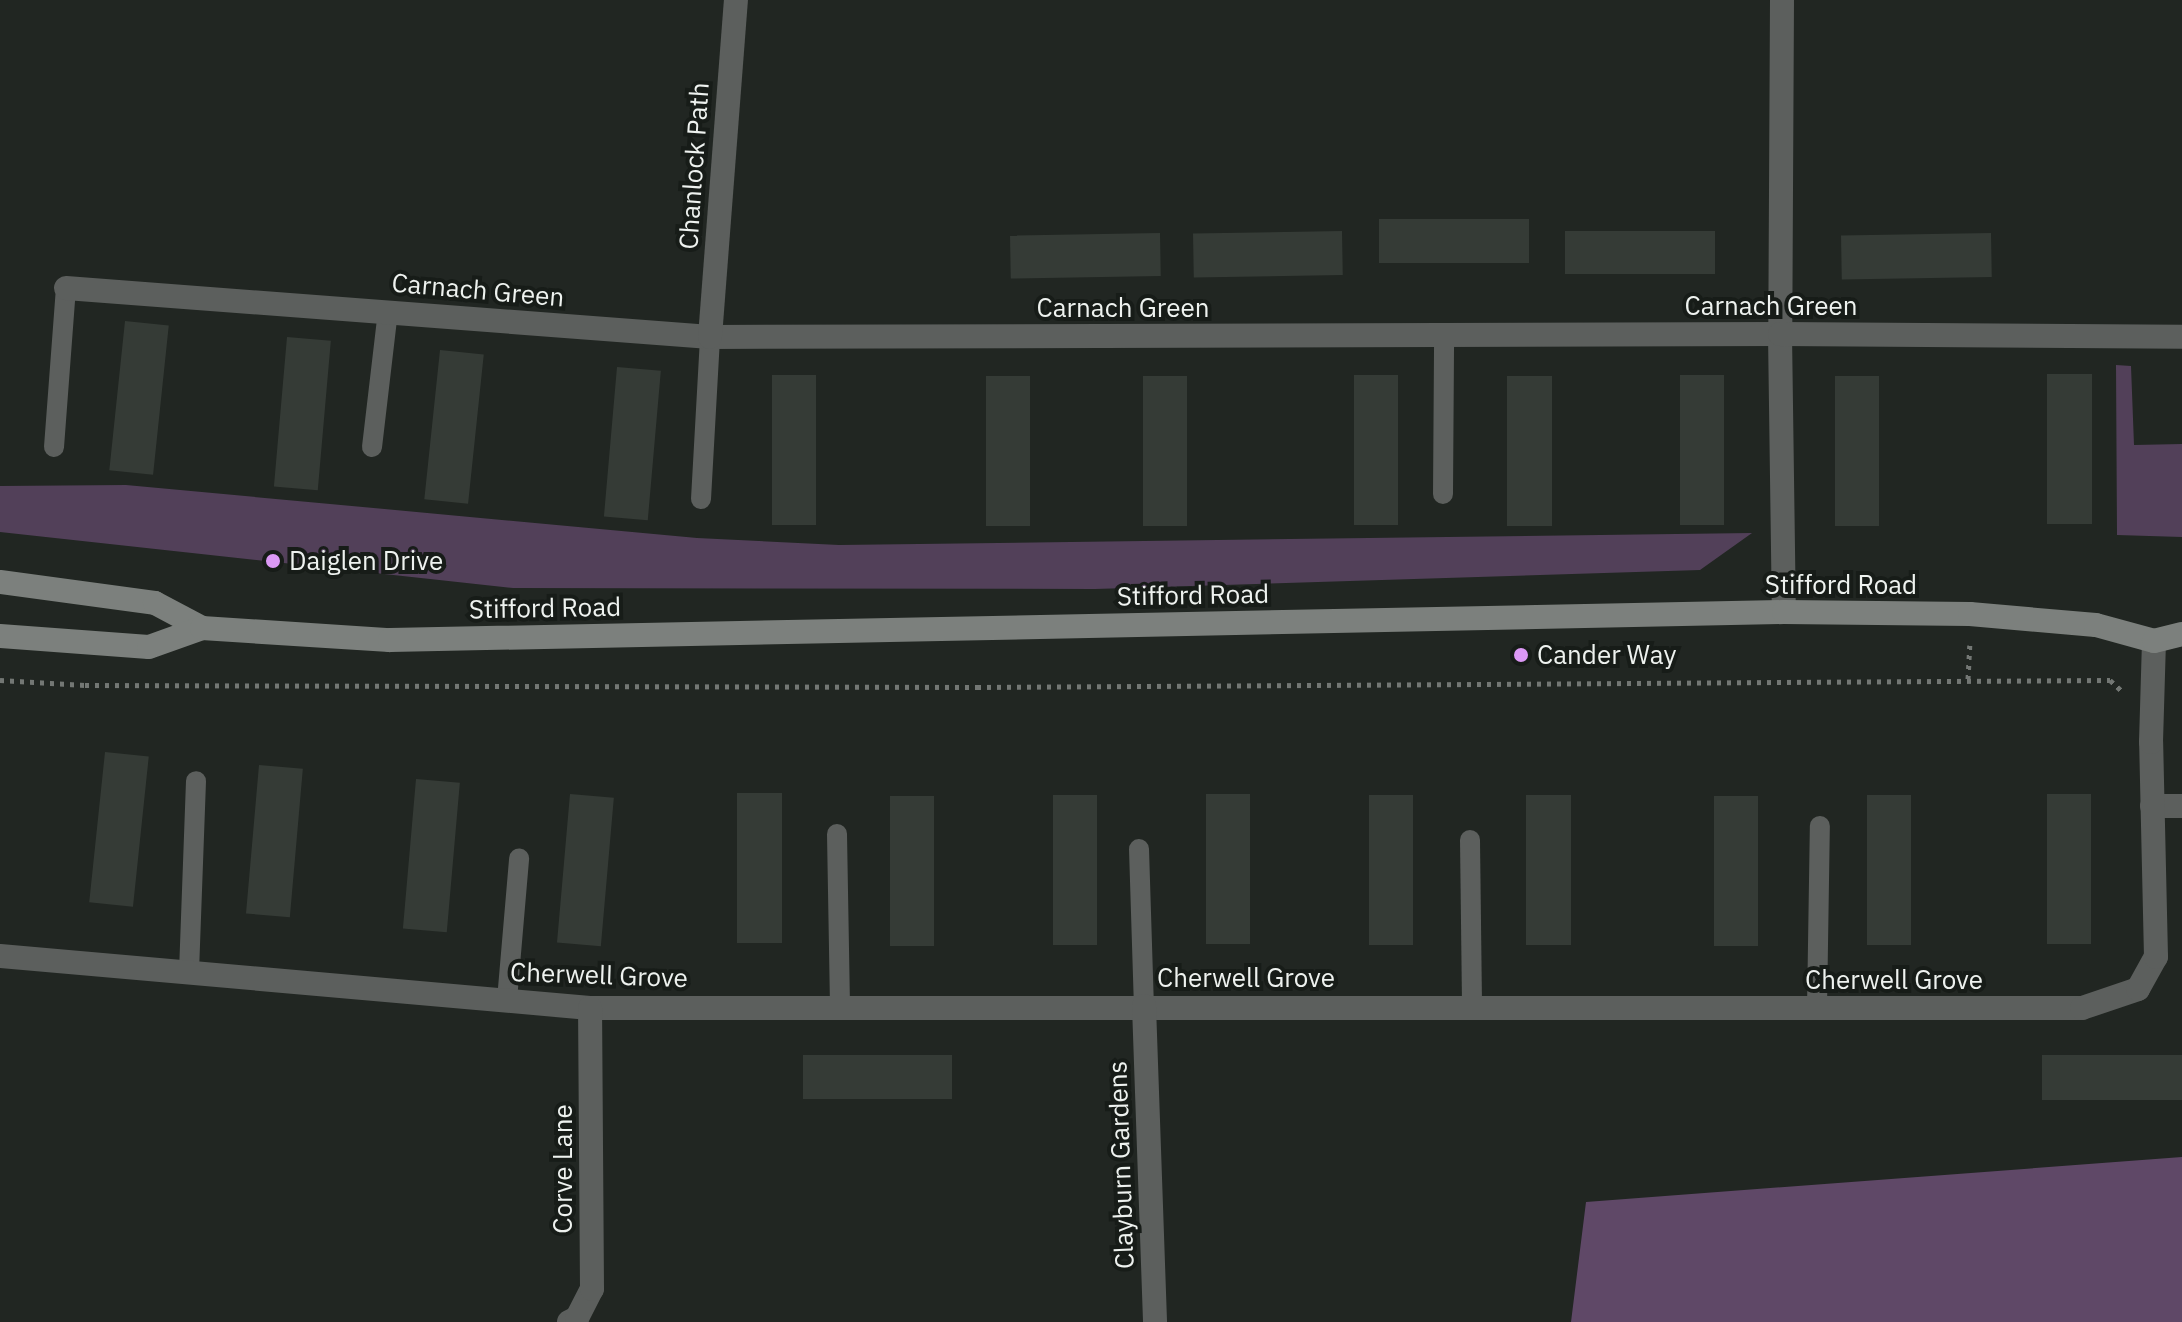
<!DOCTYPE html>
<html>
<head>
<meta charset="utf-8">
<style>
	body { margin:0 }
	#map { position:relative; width:2182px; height:1322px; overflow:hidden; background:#212622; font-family:"IBM Plex Sans",sans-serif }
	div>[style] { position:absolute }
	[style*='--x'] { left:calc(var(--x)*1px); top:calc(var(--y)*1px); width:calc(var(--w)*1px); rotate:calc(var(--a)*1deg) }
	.green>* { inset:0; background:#524059 }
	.forest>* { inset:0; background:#5f4867 }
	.building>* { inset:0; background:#353b36; transform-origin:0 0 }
	.path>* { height:5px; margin-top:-2.5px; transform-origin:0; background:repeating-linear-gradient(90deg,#737774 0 4px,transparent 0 10px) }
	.lane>* { height:20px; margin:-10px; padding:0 10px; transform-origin:10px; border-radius:10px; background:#5c5f5d }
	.street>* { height:24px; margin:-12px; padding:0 12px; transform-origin:12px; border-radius:12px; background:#5c5f5d }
	.secondary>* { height:24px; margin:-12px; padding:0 12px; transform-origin:12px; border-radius:12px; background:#7c807d }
	.dots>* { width:22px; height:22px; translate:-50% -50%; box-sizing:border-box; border:4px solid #171c18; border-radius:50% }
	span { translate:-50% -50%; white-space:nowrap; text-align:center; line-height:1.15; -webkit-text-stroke:8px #171c18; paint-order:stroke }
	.street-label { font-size:26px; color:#eef2ef }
	.poi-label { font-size:26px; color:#eef2ef }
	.left { translate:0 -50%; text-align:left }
</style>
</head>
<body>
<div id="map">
	<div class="green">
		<div style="clip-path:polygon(2116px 365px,2131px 366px,2134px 445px,2182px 444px,2182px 537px,2117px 535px)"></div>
		<div style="clip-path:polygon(126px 485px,697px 538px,839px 545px,1752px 533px,1700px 570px,1095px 589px,513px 588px,0 532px,0 486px)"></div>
	</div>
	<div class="forest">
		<div style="clip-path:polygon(2182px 1157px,2182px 1322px,1571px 1322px,1586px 1202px)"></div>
	</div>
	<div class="building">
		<div style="left:1529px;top:219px;width:44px;height:150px;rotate:90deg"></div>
		<div style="left:1342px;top:231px;width:44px;height:149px;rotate:89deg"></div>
		<div style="left:1715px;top:231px;width:43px;height:150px;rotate:90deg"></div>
		<div style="left:1160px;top:233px;width:43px;height:150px;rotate:89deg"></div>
		<div style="left:1991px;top:233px;width:44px;height:150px;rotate:89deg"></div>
		<div style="left:125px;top:321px;width:44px;height:150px;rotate:6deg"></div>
		<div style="left:287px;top:337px;width:44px;height:150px;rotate:5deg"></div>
		<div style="left:440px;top:350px;width:44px;height:150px;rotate:6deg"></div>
		<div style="left:617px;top:367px;width:44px;height:150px;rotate:5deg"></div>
		<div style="left:2047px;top:374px;width:45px;height:150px"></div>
		<div style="left:772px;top:375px;width:44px;height:150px"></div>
		<div style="left:1398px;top:375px;width:150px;height:44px;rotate:90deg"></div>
		<div style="left:1680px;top:375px;width:44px;height:150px"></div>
		<div style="left:1030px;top:376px;width:150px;height:44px;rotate:90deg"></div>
		<div style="left:1143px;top:376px;width:44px;height:150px"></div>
		<div style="left:1507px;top:376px;width:45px;height:150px"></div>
		<div style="left:1835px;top:376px;width:44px;height:150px"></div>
		<div style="left:105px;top:752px;width:44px;height:151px;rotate:6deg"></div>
		<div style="left:259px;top:765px;width:44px;height:149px;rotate:5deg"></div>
		<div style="left:416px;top:779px;width:44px;height:150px;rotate:5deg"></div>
		<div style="left:737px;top:793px;width:45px;height:150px"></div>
		<div style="left:570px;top:794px;width:44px;height:149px;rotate:5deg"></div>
		<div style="left:1250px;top:794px;width:150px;height:44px;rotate:90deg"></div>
		<div style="left:2047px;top:794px;width:44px;height:150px"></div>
		<div style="left:1053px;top:795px;width:44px;height:150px"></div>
		<div style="left:1369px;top:795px;width:44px;height:150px"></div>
		<div style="left:1526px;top:795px;width:45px;height:150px"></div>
		<div style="left:1911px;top:795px;width:150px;height:44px;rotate:90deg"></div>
		<div style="left:890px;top:796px;width:44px;height:150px"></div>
		<div style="left:1714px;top:796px;width:44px;height:150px"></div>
		<div style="left:803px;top:1055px;width:149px;height:44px"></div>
		<div style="left:2042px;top:1055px;width:140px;height:45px"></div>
	</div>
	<div class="path">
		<div style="--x:1968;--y:679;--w:34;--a:-87"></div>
		<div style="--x:0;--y:680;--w:85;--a:3.4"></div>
		<div style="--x:85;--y:685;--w:892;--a:0.13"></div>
		<div style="--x:977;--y:687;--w:1133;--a:-0.35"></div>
		<div style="--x:2110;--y:680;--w:16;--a:43"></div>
	</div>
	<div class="lane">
		<div style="--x:54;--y:447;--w:159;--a:-85.7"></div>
		<div style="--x:372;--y:447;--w:137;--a:-83.3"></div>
		<div style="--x:1443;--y:494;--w:159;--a:-89.6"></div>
		<div style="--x:701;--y:499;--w:162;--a:-86.8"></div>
		<div style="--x:837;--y:834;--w:173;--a:89"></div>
		<div style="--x:1470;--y:840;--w:167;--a:89.3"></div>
		<div style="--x:1139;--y:849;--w:157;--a:88.2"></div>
		<div style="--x:189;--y:972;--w:191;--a:-87.9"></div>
		<div style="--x:507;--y:1000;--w:142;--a:-85.1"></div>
		<div style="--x:1817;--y:1008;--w:182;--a:-89.1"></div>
	</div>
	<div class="street">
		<div style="--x:1782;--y:0;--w:334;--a:90.3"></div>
		<div style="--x:1780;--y:334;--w:278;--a:89.2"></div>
		<div style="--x:66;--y:288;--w:646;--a:4.35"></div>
		<div style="--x:710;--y:337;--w:1070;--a:-0.16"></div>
		<div style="--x:1780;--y:334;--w:402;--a:0.4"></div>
		<div style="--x:710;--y:337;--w:338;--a:-85.6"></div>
		<div style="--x:2152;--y:806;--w:30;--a:0"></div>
		<div style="--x:0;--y:956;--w:592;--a:5.04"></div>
		<div style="--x:590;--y:1008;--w:1492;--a:0"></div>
		<div style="--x:2082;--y:1008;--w:59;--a:-18.7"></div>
		<div style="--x:2138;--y:989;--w:37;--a:-61"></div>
		<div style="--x:2156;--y:957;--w:215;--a:-91.3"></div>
		<div style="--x:2151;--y:742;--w:101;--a:-88.3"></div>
		<div style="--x:1144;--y:1006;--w:316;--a:88"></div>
		<div style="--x:569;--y:1322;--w:9;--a:-27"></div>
		<div style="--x:577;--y:1318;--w:33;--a:-63"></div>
		<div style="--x:592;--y:1289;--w:281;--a:-90.4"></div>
	</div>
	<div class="secondary">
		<div style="--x:0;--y:582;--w:156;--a:7.7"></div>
		<div style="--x:155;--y:603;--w:53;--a:28"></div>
		<div style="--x:0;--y:636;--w:149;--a:4.2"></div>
		<div style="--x:149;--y:647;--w:56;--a:-19.7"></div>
		<div style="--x:202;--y:628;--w:188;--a:3.7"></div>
		<div style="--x:390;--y:640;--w:1394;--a:-1.15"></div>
		<div style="--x:1784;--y:612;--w:186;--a:0.6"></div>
		<div style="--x:1970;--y:614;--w:126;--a:5"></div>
		<div style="--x:2096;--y:625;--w:60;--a:15.4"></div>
		<div style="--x:2154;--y:641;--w:29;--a:-14"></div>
	</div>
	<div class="dots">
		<div style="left:273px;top:561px;background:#dc99f5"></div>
		<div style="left:1521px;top:655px;background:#dc99f5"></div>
	</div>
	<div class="street-label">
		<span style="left:694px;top:166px;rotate:-86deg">Chanlock Path</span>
		<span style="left:478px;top:290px;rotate:5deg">Carnach Green</span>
		<span style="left:1771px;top:306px">Carnach Green</span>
		<span style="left:1123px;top:308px">Carnach Green</span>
		<span style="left:1841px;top:585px">Stifford Road</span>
		<span style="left:1193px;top:595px;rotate:-1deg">Stifford Road</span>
		<span style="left:545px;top:608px;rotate:-1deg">Stifford Road</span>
		<span style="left:599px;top:975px;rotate:2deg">Cherwell Grove</span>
		<span style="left:1246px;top:978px">Cherwell Grove</span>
		<span style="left:1894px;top:980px">Cherwell Grove</span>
		<span style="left:1121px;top:1165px;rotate:-92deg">Clayburn Gardens</span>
		<span style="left:563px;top:1169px;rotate:-90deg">Corve Lane</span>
	</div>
	<div class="poi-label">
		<span class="left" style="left:289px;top:561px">Daiglen Drive</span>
		<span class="left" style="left:1537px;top:655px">Cander Way</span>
	</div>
</div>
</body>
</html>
